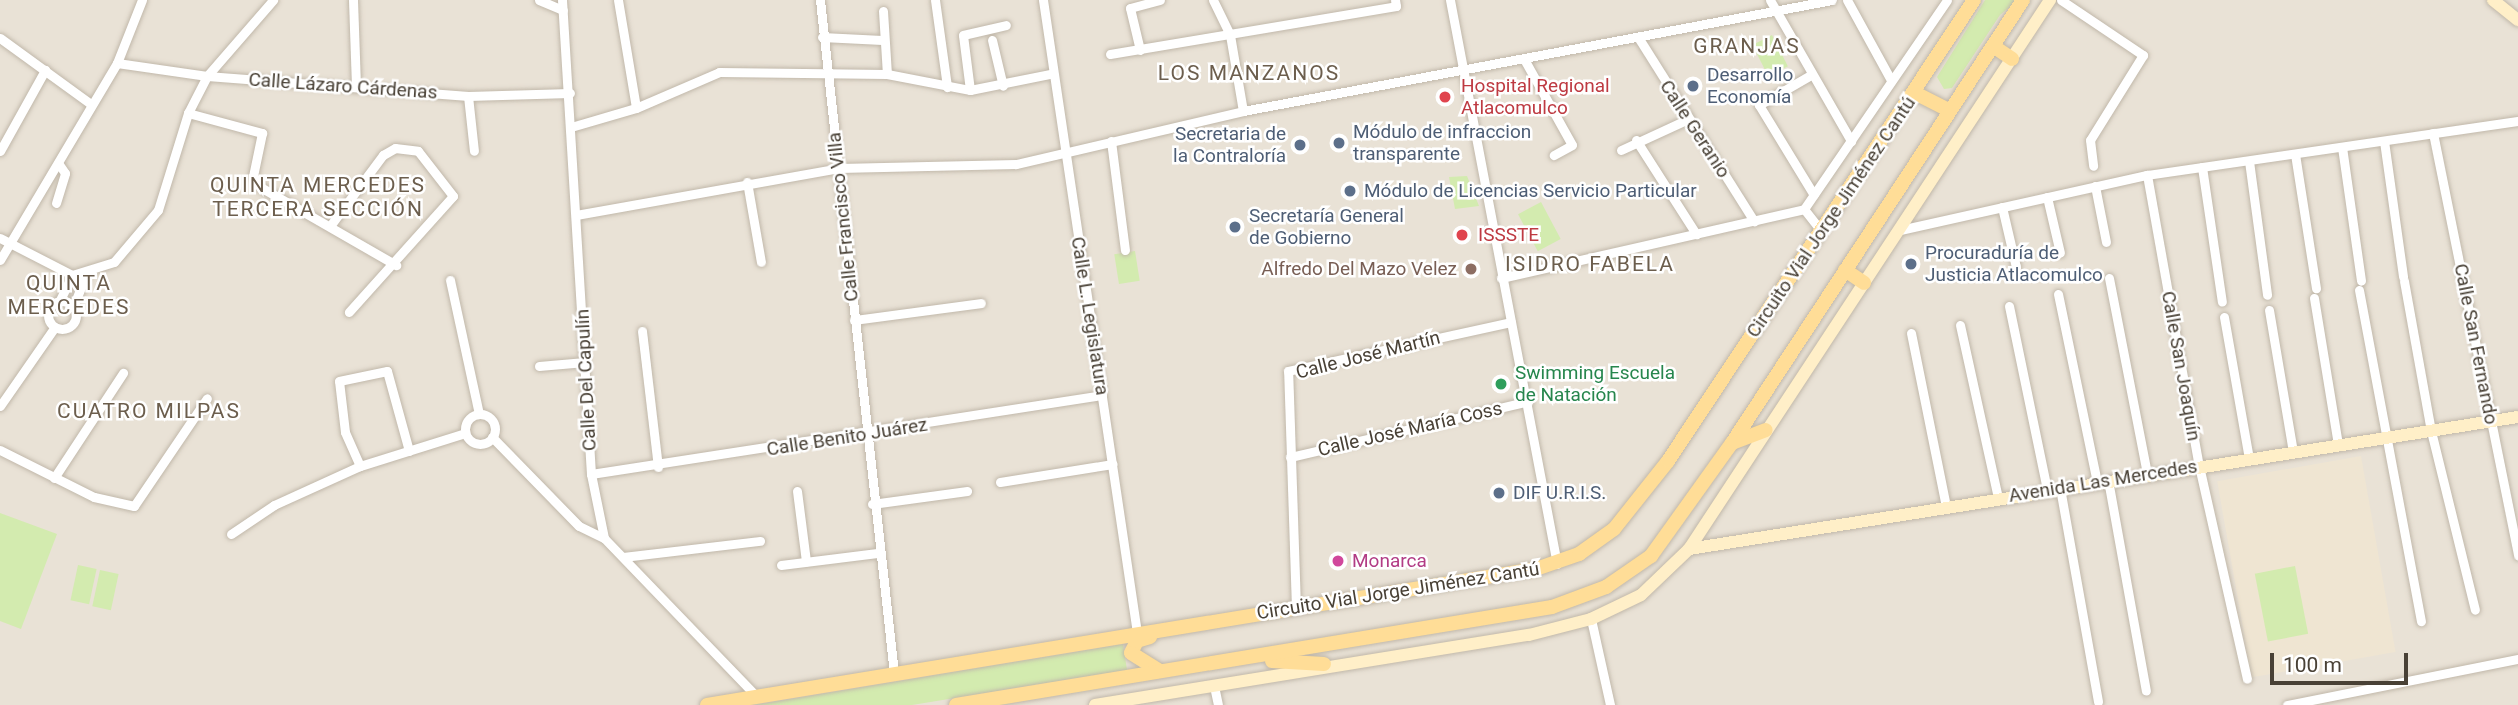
<!DOCTYPE html>
<html>
<head>
<meta charset="utf-8">
<style>
	body { margin:0 }
	#map { position:relative; width:2518px; height:705px; overflow:hidden; background:#f5f0e8; font-family:Roboto,sans-serif }
	div>[style] { position:absolute }
	[style*='--x'] { left:calc(var(--x)*1px); top:calc(var(--y)*1px); width:calc(var(--w)*1px); rotate:calc(var(--a)*1deg) }
	.residential>* { inset:0; background:#e9e2d6; transform-origin:0 0 }
	.education>* { inset:0; background:#efe5d2; transform-origin:0 0 }
	.green>* { inset:0; background:#d3ebaf; transform-origin:0 0 }
	.roads { filter:drop-shadow(0 0 2px #c1b8aa) drop-shadow(0 0 2px #c1b8aa) }
	.street>* { height:9px; margin:-4.5px; padding:0 4.5px; transform-origin:4.5px; border-radius:4.5px; background:#fff }
	.street>.ring { margin:-4.5px; padding:0; box-sizing:content-box; background:none; border:9px solid #fff; border-radius:50% }
	.secondary>* { height:12px; margin:-6px; padding:0 6px; transform-origin:6px; border-radius:6px; background:#ffefc8 }
	.primary>* { height:14px; margin:-7px; padding:0 7px; transform-origin:7px; border-radius:7px; background:#ffdd97 }
	.dots>* { width:19px; height:19px; translate:-50% -50%; box-sizing:border-box; border:4px solid #fff; border-radius:50% }
	span { translate:-50% -50%; white-space:nowrap; text-align:center; line-height:1.15; -webkit-text-stroke:5px #fff; paint-order:stroke }
	.service-label { font-size:19px; color:#4e5e75 }
	.left { translate:0 -50%; text-align:left }
	.right { translate:-100% -50%; text-align:right }
	.street-label { font-size:19px; color:#494136 }
	.health-label { font-size:19px; color:#be3a42 }
	.education-label { font-size:19px; color:#785e54 }
	.leisure-label { font-size:19px; color:#27864d }
	.hotel-label { font-size:19px; color:#b23c85 }
	.neighbourhood-label { font-size:21px; color:#6c5e4d; letter-spacing:2px }
	.scale { position:absolute; left:2270px; top:653px; width:138px; height:32px; box-sizing:border-box; border:4px solid #494136; border-top:0; padding-left:9px; font-size:21px; line-height:24px; white-space:nowrap; color:#494136; -webkit-text-stroke:5px #fff; paint-order:stroke }
</style>
</head>
<body>
<div id="map">
	<div class="residential">
		<div style="left:0;top:0;width:2518px;height:705px"></div>
	</div>
	<div class="education">
		<div style="left:2361px;top:456px;width:199px;height:146px;rotate:80deg"></div>
	</div>
	<div class="green">
		<div style="clip-path:polygon(1985px 0,2018px 0,2000px 15px,1952px 88px,1944px 89px,1937px 77px)"></div>
		<div style="left:1772px;top:35px;width:35px;height:22px;rotate:63deg"></div>
		<div style="clip-path:polygon(1467px 176px,1479px 206px,1455px 209px,1449px 177px)"></div>
		<div style="left:1541px;top:202px;width:42px;height:26px;rotate:62deg"></div>
		<div style="left:1135px;top:251px;width:30px;height:21px;rotate:81deg"></div>
		<div style="clip-path:polygon(0 513px,57px 534px,21px 629px,0 621px)"></div>
		<div style="left:78px;top:565px;width:19px;height:36px;rotate:12deg"></div>
		<div style="left:2295px;top:566px;width:69px;height:41px;rotate:79deg"></div>
		<div style="left:100px;top:570px;width:19px;height:37px;rotate:12deg"></div>
		<div style="clip-path:polygon(1123px 644px,1127px 670px,912px 705px,754px 705px)"></div>
	</div>
	<div class="roads">
		<div class="street">
			<div style="--x:353;--y:0;--w:84;--a:88"></div>
			<div style="--x:539;--y:0;--w:26;--a:23"></div>
			<div style="--x:562;--y:0;--w:475;--a:86.5"></div>
			<div style="--x:591;--y:474;--w:65;--a:78.5"></div>
			<div style="--x:604;--y:538;--w:221;--a:46.1"></div>
			<div style="--x:618;--y:0;--w:109;--a:80.5"></div>
			<div style="--x:820;--y:0;--w:678;--a:83.73"></div>
			<div style="--x:935;--y:0;--w:88;--a:82.1"></div>
			<div style="--x:1043;--y:0;--w:640;--a:81.55"></div>
			<div style="--x:1213;--y:0;--w:39;--a:64"></div>
			<div style="--x:1230;--y:35;--w:77;--a:80.3"></div>
			<div style="--x:1450;--y:0;--w:574;--a:79.26"></div>
			<div style="--x:1770;--y:0;--w:163;--a:60.1"></div>
			<div style="--x:1847;--y:0;--w:91;--a:61.2"></div>
			<div style="--x:2061;--y:0;--w:99;--a:33.9"></div>
			<div style="--x:2143;--y:55;--w:100;--a:121.9"></div>
			<div style="--x:2090;--y:140;--w:26;--a:83"></div>
			<div style="--x:883;--y:11;--w:63;--a:86.4"></div>
			<div style="--x:822;--y:37;--w:60;--a:2.9"></div>
			<div style="--x:1638;--y:37;--w:218;--a:57.8"></div>
			<div style="--x:0;--y:38;--w:112;--a:36"></div>
			<div style="--x:992;--y:40;--w:47;--a:76.6"></div>
			<div style="--x:1140;--y:50;--w:43;--a:-103.4"></div>
			<div style="--x:1130;--y:8;--w:31;--a:-15"></div>
			<div style="--x:1110;--y:54;--w:290;--a:-9.5"></div>
			<div style="--x:1396;--y:6;--w:6;--a:-99"></div>
			<div style="--x:1524;--y:59;--w:98;--a:60.8"></div>
			<div style="--x:1572;--y:145;--w:21;--a:151"></div>
			<div style="--x:117;--y:63;--w:91;--a:8.2"></div>
			<div style="--x:207;--y:76;--w:262;--a:4.4"></div>
			<div style="--x:468;--y:96;--w:102;--a:-1.7"></div>
			<div style="--x:1809;--y:76;--w:58;--a:149.9"></div>
			<div style="--x:1759;--y:105;--w:105;--a:58.6"></div>
			<div style="--x:970;--y:90;--w:55;--a:-97.3"></div>
			<div style="--x:963;--y:35;--w:44;--a:-13.1"></div>
			<div style="--x:468;--y:96;--w:55;--a:83.8"></div>
			<div style="--x:188;--y:113;--w:77;--a:15.1"></div>
			<div style="--x:262;--y:133;--w:44;--a:101.8"></div>
			<div style="--x:253;--y:176;--w:15;--a:53"></div>
			<div style="--x:262;--y:188;--w:155;--a:29.9"></div>
			<div style="--x:571;--y:127;--w:68;--a:-16.3"></div>
			<div style="--x:636;--y:108;--w:90;--a:-23.4"></div>
			<div style="--x:719;--y:72;--w:168;--a:0.7"></div>
			<div style="--x:887;--y:74;--w:85;--a:10.9"></div>
			<div style="--x:970;--y:90;--w:82;--a:-11.3"></div>
			<div style="--x:2433;--y:133;--w:431;--a:78.6"></div>
			<div style="--x:1636;--y:140;--w:112;--a:57.4"></div>
			<div style="--x:1111;--y:141;--w:110;--a:82.7"></div>
			<div style="--x:2384;--y:141;--w:137;--a:82"></div>
			<div style="--x:2342;--y:147;--w:135;--a:81.9"></div>
			<div style="--x:1621;--y:150;--w:72;--a:-24.8"></div>
			<div style="--x:0;--y:151;--w:93;--a:-60.9"></div>
			<div style="--x:2295;--y:154;--w:136;--a:81.1"></div>
			<div style="--x:2249;--y:161;--w:135;--a:82.3"></div>
			<div style="--x:2202;--y:167;--w:136;--a:81.6"></div>
			<div style="--x:2147;--y:175;--w:296;--a:79.9"></div>
			<div style="--x:2199;--y:466;--w:218;--a:77.3"></div>
			<div style="--x:747;--y:182;--w:81;--a:80.1"></div>
			<div style="--x:2095;--y:186;--w:57;--a:78.9"></div>
			<div style="--x:2047;--y:197;--w:57;--a:76.9"></div>
			<div style="--x:56;--y:203;--w:31;--a:-73"></div>
			<div style="--x:65;--y:173;--w:12;--a:-125"></div>
			<div style="--x:2002;--y:207;--w:62;--a:76.9"></div>
			<div style="--x:1804;--y:209;--w:253;--a:-55.6"></div>
			<div style="--x:1804;--y:209;--w:28;--a:52"></div>
			<div style="--x:576;--y:215;--w:267;--a:-10.1"></div>
			<div style="--x:839;--y:168;--w:177;--a:-1.3"></div>
			<div style="--x:1016;--y:164;--w:233;--a:-13.1"></div>
			<div style="--x:1243;--y:111;--w:599;--a:-10.67"></div>
			<div style="--x:330;--y:226;--w:89;--a:-53.3"></div>
			<div style="--x:383;--y:155;--w:14;--a:-30"></div>
			<div style="--x:395;--y:148;--w:23;--a:7"></div>
			<div style="--x:418;--y:151;--w:57;--a:52.1"></div>
			<div style="--x:453;--y:196;--w:156;--a:131.9"></div>
			<div style="--x:1900;--y:230;--w:253;--a:-12.6"></div>
			<div style="--x:2147;--y:175;--w:375;--a:-8.3"></div>
			<div style="--x:0;--y:238;--w:81;--a:27.2"></div>
			<div style="--x:72;--y:275;--w:44;--a:-17.2"></div>
			<div style="--x:114;--y:262;--w:68;--a:-49.8"></div>
			<div style="--x:158;--y:210;--w:102;--a:-72.8"></div>
			<div style="--x:188;--y:113;--w:42;--a:-62.8"></div>
			<div style="--x:207;--y:76;--w:101;--a:-49"></div>
			<div style="--x:0;--y:260;--w:229;--a:-59.3"></div>
			<div style="--x:117;--y:63;--w:68;--a:-68.4"></div>
			<div style="--x:1501;--y:278;--w:311;--a:-12.8"></div>
			<div style="--x:2109;--y:278;--w:200;--a:79"></div>
			<div style="--x:450;--y:280;--w:137;--a:77.8"></div>
			<div style="--x:2404;--y:281;--w:152;--a:79.8"></div>
			<div style="--x:2431;--y:431;--w:184;--a:76.2"></div>
			<div style="--x:2359;--y:290;--w:337;--a:79.4"></div>
			<div style="--x:2058;--y:294;--w:192;--a:78.3"></div>
			<div style="--x:2314;--y:298;--w:149;--a:80.7"></div>
			<div class="ring" style="left:48px;top:301px;width:19px;height:19px"></div>
			<div style="--x:59;--y:302;--w:30;--a:-64"></div>
			<div style="--x:2009;--y:306;--w:188;--a:78.3"></div>
			<div style="--x:73;--y:307;--w:35;--a:-68"></div>
			<div style="--x:2269;--y:310;--w:144;--a:80.4"></div>
			<div style="--x:2224;--y:317;--w:144;--a:80"></div>
			<div style="--x:854;--y:320;--w:128;--a:-7.6"></div>
			<div style="--x:1960;--y:325;--w:177;--a:77.6"></div>
			<div style="--x:642;--y:331;--w:137;--a:83.3"></div>
			<div style="--x:1911;--y:333;--w:177;--a:78.6"></div>
			<div style="--x:539;--y:366;--w:46;--a:-5"></div>
			<div style="--x:0;--y:406;--w:96;--a:-55.2"></div>
			<div class="ring" style="left:465px;top:414px;width:21px;height:21px"></div>
			<div style="--x:492;--y:437;--w:124;--a:45.7"></div>
			<div style="--x:579;--y:526;--w:28;--a:26"></div>
			<div style="--x:0;--y:450;--w:105;--a:26.6"></div>
			<div style="--x:94;--y:497;--w:41;--a:12.7"></div>
			<div style="--x:134;--y:506;--w:130;--a:-55.9"></div>
			<div style="--x:1290;--y:457;--w:245;--a:-13.2"></div>
			<div style="--x:360;--y:466;--w:37;--a:-114"></div>
			<div style="--x:345;--y:432;--w:51;--a:-96.7"></div>
			<div style="--x:339;--y:381;--w:49;--a:-11.8"></div>
			<div style="--x:387;--y:371;--w:83;--a:74.6"></div>
			<div style="--x:591;--y:474;--w:517;--a:-8.79"></div>
			<div style="--x:54;--y:478;--w:126;--a:-56.7"></div>
			<div style="--x:2108;--y:480;--w:214;--a:79.8"></div>
			<div style="--x:1000;--y:482;--w:114;--a:-9.1"></div>
			<div style="--x:2060;--y:488;--w:217;--a:79.9"></div>
			<div style="--x:797;--y:491;--w:71;--a:82.7"></div>
			<div style="--x:872;--y:504;--w:96;--a:-7.8"></div>
			<div style="--x:231;--y:534;--w:52;--a:-34"></div>
			<div style="--x:274;--y:505;--w:94;--a:-24.4"></div>
			<div style="--x:360;--y:466;--w:110;--a:-17.4"></div>
			<div style="--x:623;--y:557;--w:138;--a:-6.7"></div>
			<div style="--x:781;--y:565;--w:97;--a:-7.1"></div>
			<div style="--x:1296;--y:608;--w:237;--a:-91.9"></div>
			<div style="--x:1288;--y:371;--w:228;--a:-12.4"></div>
			<div style="--x:1591;--y:619;--w:88;--a:77.5"></div>
			<div style="--x:1214;--y:686;--w:19;--a:78"></div>
			<div style="--x:2287;--y:705;--w:236;--a:-11.3"></div>
		</div>
		<div class="secondary">
			<div style="--x:2493;--y:0;--w:32;--a:39"></div>
			<div style="--x:1689;--y:549;--w:839;--a:-9.05"></div>
			<div style="--x:1095;--y:705;--w:440;--a:-9.2"></div>
			<div style="--x:1529;--y:635;--w:64;--a:-14.5"></div>
			<div style="--x:1591;--y:619;--w:55;--a:-25.6"></div>
			<div style="--x:1641;--y:595;--w:66;--a:-43.8"></div>
			<div style="--x:1689;--y:549;--w:657;--a:-56.67"></div>
		</div>
		<div class="primary">
			<div style="--x:1993;--y:46;--w:23;--a:34"></div>
			<div style="--x:1915;--y:93;--w:37;--a:27"></div>
			<div style="--x:1845;--y:270;--w:23;--a:34"></div>
			<div style="--x:1732;--y:443;--w:36;--a:-21"></div>
			<div style="--x:1150;--y:637;--w:14;--a:163"></div>
			<div style="--x:1137;--y:641;--w:13;--a:117"></div>
			<div style="--x:1131;--y:653;--w:34;--a:32"></div>
			<div style="--x:1272;--y:661;--w:52;--a:3.3"></div>
			<div style="--x:707;--y:705;--w:840;--a:-9.32"></div>
			<div style="--x:1536;--y:569;--w:46;--a:-19.2"></div>
			<div style="--x:1579;--y:554;--w:43;--a:-35.5"></div>
			<div style="--x:1614;--y:529;--w:87;--a:-51.5"></div>
			<div style="--x:1668;--y:461;--w:553;--a:-56.42"></div>
			<div style="--x:956;--y:705;--w:604;--a:-9.34"></div>
			<div style="--x:1552;--y:607;--w:58;--a:-20.3"></div>
			<div style="--x:1606;--y:587;--w:55;--a:-34.6"></div>
			<div style="--x:1651;--y:556;--w:139;--a:-54.4"></div>
			<div style="--x:1732;--y:443;--w:530;--a:-56.7"></div>
		</div>
	</div>
	<div class="dots">
		<div style="left:1693px;top:86px;background:#5c6f8a"></div>
		<div style="left:1445px;top:97px;background:#e0444e"></div>
		<div style="left:1339px;top:143px;background:#5c6f8a"></div>
		<div style="left:1300px;top:145px;background:#5c6f8a"></div>
		<div style="left:1350px;top:191px;background:#5c6f8a"></div>
		<div style="left:1235px;top:227px;background:#5c6f8a"></div>
		<div style="left:1462px;top:235px;background:#e0444e"></div>
		<div style="left:1911px;top:264px;background:#5c6f8a"></div>
		<div style="left:1471px;top:269px;background:#8d6e63"></div>
		<div style="left:1501px;top:384px;background:#2e9e5b"></div>
		<div style="left:1499px;top:493px;background:#5c6f8a"></div>
		<div style="left:1338px;top:561px;background:#d1479c"></div>
	</div>
	<div class="service-label">
		<span class="left" style="left:1707px;top:86px">Desarrollo<br>Economía</span>
		<span class="left" style="left:1353px;top:143px">Módulo de infraccion<br>transparente</span>
		<span class="right" style="left:1286px;top:145px">Secretaria de<br>la Contraloría</span>
		<span class="left" style="left:1364px;top:191px">Módulo de Licencias Servicio Particular</span>
		<span class="left" style="left:1249px;top:227px">Secretaría General<br>de Gobierno</span>
		<span class="left" style="left:1925px;top:264px">Procuraduría de<br>Justicia Atlacomulco</span>
		<span class="left" style="left:1513px;top:493px">DIF U.R.I.S.</span>
	</div>
	<div class="street-label">
		<span style="left:343px;top:86px;rotate:4deg">Calle Lázaro Cárdenas</span>
		<span style="left:1695px;top:129px;rotate:57deg">Calle Geranio</span>
		<span style="left:843px;top:217px;rotate:-96deg">Calle Francisco Villa</span>
		<span style="left:1831px;top:217px;rotate:-56deg">Circuito Vial Jorge Jiménez Cantú</span>
		<span style="left:1090px;top:316px;rotate:81deg">Calle L. Legislatura</span>
		<span style="left:2476px;top:344px;rotate:79deg">Calle San Fernando</span>
		<span style="left:1368px;top:355px;rotate:-14deg">Calle José Martín</span>
		<span style="left:2181px;top:366px;rotate:80deg">Calle San Joaquín</span>
		<span style="left:586px;top:380px;rotate:-93deg">Calle Del Capulín</span>
		<span style="left:1410px;top:429px;rotate:-13deg">Calle José María Coss</span>
		<span style="left:847px;top:437px;rotate:-9deg">Calle Benito Juárez</span>
		<span style="left:2103px;top:481px;rotate:-9deg">Avenida Las Mercedes</span>
		<span style="left:1398px;top:591px;rotate:-9deg">Circuito Vial Jorge Jiménez Cantú</span>
	</div>
	<div class="health-label">
		<span class="left" style="left:1461px;top:97px">Hospital Regional<br>Atlacomulco</span>
		<span class="left" style="left:1478px;top:235px">ISSSTE</span>
	</div>
	<div class="education-label">
		<span class="right" style="left:1457px;top:269px">Alfredo Del Mazo Velez</span>
	</div>
	<div class="leisure-label">
		<span class="left" style="left:1515px;top:384px">Swimming Escuela<br>de Natación</span>
	</div>
	<div class="hotel-label">
		<span class="left" style="left:1352px;top:561px">Monarca</span>
	</div>
	<div class="neighbourhood-label">
		<span style="left:1747px;top:46px">GRANJAS</span>
		<span style="left:1249px;top:73px">LOS MANZANOS</span>
		<span style="left:318px;top:197px">QUINTA MERCEDES<br>TERCERA SECCIÓN</span>
		<span style="left:1590px;top:264px">ISIDRO FABELA</span>
		<span style="left:69px;top:295px">QUINTA<br>MERCEDES</span>
		<span style="left:149px;top:411px">CUATRO MILPAS</span>
	</div>
	<div class="scale">100 m</div>
</div>
</body>
</html>
